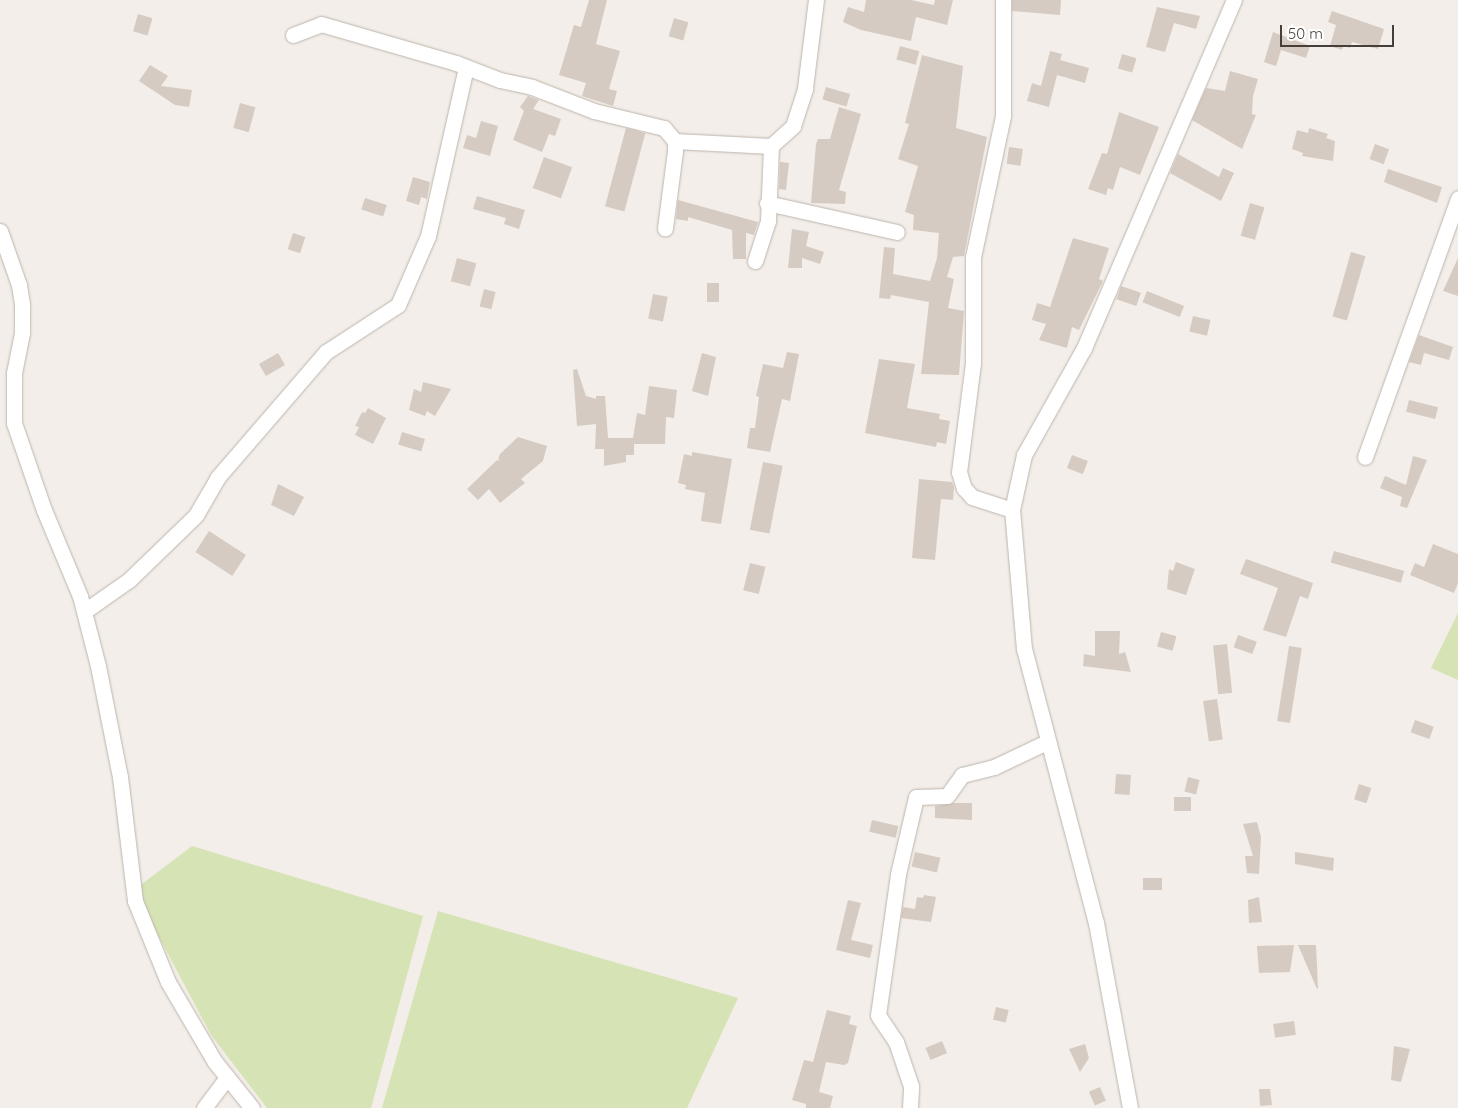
<!DOCTYPE html>
<html>
<head>
<meta charset="utf-8">
<style>
	body { margin:0 }
	#map { position:relative; width:1458px; height:1108px; overflow:hidden; background:#f3eee9; font-family:Quicksand,sans-serif }
	div>[style] { position:absolute }
	[style*='--x'] { left:calc(var(--x)*1px); top:calc(var(--y)*1px); width:calc(var(--w)*1px); rotate:calc(var(--a)*1deg) }
	.green>* { inset:0; background:#d6e3b5 }
	.building>* { inset:0; background:#d6cbc2; transform-origin:0 0 }
	.roads { filter:drop-shadow(0 0 1px #bdb4ac) drop-shadow(0 0 1px #bdb4ac) }
	.street>* { height:15px; margin:-7.5px; padding:0 7.5px; transform-origin:7.5px; border-radius:7.5px; background:#fff }
	span { translate:-50% -50%; white-space:nowrap; text-align:center; line-height:1.15; -webkit-text-stroke:4px #fff; paint-order:stroke }
	.scale { position:absolute; left:1280px; top:25px; width:114px; height:22px; box-sizing:border-box; border:2px solid #463e38; border-top:0; padding-left:6px; font-size:15px; line-height:18px; white-space:nowrap; color:#463e38; -webkit-text-stroke:4px #fff; paint-order:stroke }
</style>
</head>
<body>
<div id="map">
	<div class="green">
		<div style="clip-path:polygon(1458px 613px,1458px 680px,1431px 668px)"></div>
		<div style="clip-path:polygon(192px 846px,423px 916px,371px 1108px,267px 1108px,211px 1035px,134px 890px)"></div>
		<div style="clip-path:polygon(438px 911px,738px 998px,687px 1108px,382px 1108px)"></div>
	</div>
	<div class="building">
		<div style="clip-path:polygon(589px 0,607px 0,596px 44px,620px 51px,609px 89px,617px 91px,613px 106px,582px 96px,586px 83px,559px 75px,574px 25px,581px 27px)"></div>
		<div style="clip-path:polygon(866px 0,911px 0,934px 5px,935px 0,953px 0,947px 25px,916px 17px,911px 41px,861px 30px,843px 22px,848px 7px,864px 12px)"></div>
		<div style="clip-path:polygon(1012px 0,1061px 0,1060px 15px,1012px 11px)"></div>
		<div style="clip-path:polygon(1157px 7px,1200px 16px,1196px 29px,1174px 23px,1165px 52px,1146px 47px)"></div>
		<div style="clip-path:polygon(1332px 11px,1384px 29px,1378px 49px,1352px 42px,1350px 48px,1343px 46px,1342px 50px,1330px 46px,1336px 25px,1328px 22px)"></div>
		<div style="left:138px;top:14px;width:15px;height:18px;rotate:16deg"></div>
		<div style="left:674px;top:18px;width:15px;height:19px;rotate:16deg"></div>
		<div style="clip-path:polygon(1273px 32px,1310px 46px,1306px 58px,1281px 50px,1276px 66px,1264px 62px)"></div>
		<div style="left:900px;top:46px;width:20px;height:14px;rotate:15deg"></div>
		<div style="clip-path:polygon(1050px 51px,1062px 54px,1060px 60px,1089px 68px,1085px 83px,1057px 75px,1049px 107px,1027px 101px,1032px 83px,1041px 86px)"></div>
		<div style="left:1122px;top:54px;width:15px;height:15px;rotate:16deg"></div>
		<div style="clip-path:polygon(922px 55px,963px 66px,956px 128px,987px 137px,964px 256px,953px 257px,947px 277px,954px 279px,948px 308px,964px 311px,959px 375px,921px 374px,929px 302px,891px 295px,890px 299px,879px 298px,884px 247px,895px 248px,893px 274px,930px 281px,937px 258px,939px 233px,913px 230px,914px 215px,905px 212px,918px 166px,898px 159px,909px 124px,905px 123px)"></div>
		<div style="clip-path:polygon(150px 65px,168px 76px,161px 86px,192px 90px,189px 107px,175px 105px,139px 81px)"></div>
		<div style="clip-path:polygon(1230px 71px,1258px 79px,1253px 96px,1252px 114px,1256px 115px,1242px 149px,1192px 120px,1206px 88px,1225px 91px)"></div>
		<div style="left:826px;top:87px;width:25px;height:13px;rotate:16deg"></div>
		<div style="clip-path:polygon(528px 96px,539px 100px,533px 109px,561px 119px,555px 136px,549px 134px,542px 152px,513px 140px,524px 111px,520px 107px)"></div>
		<div style="left:240px;top:103px;width:16px;height:26px;rotate:15deg"></div>
		<div style="clip-path:polygon(839px 107px,861px 114px,839px 190px,846px 192px,845px 204px,811px 203px,816px 144px,818px 139px,830px 139px)"></div>
		<div style="clip-path:polygon(1119px 112px,1159px 127px,1140px 175px,1120px 167px,1113px 190px,1108px 188px,1106px 195px,1088px 189px,1102px 153px,1107px 154px)"></div>
		<div style="clip-path:polygon(481px 121px,498px 126px,490px 156px,463px 148px,467px 135px,476px 138px)"></div>
		<div style="left:626px;top:128px;width:20px;height:81px;rotate:15deg"></div>
		<div style="clip-path:polygon(1309px 128px,1328px 134px,1326px 138px,1335px 141px,1333px 161px,1302px 156px,1303px 153px,1292px 149px,1297px 130px,1308px 133px)"></div>
		<div style="left:1375px;top:144px;width:15px;height:16px;rotate:20deg"></div>
		<div style="left:1009px;top:147px;width:14px;height:17px;rotate:8deg"></div>
		<div style="clip-path:polygon(1178px 154px,1219px 177px,1223px 168px,1234px 173px,1221px 201px,1170px 173px)"></div>
		<div style="left:544px;top:157px;width:30px;height:33px;rotate:20deg"></div>
		<div style="clip-path:polygon(780px 162px,789px 163px,786px 190px,779px 189px)"></div>
		<div style="clip-path:polygon(1388px 169px,1442px 187px,1437px 203px,1384px 182px)"></div>
		<div style="clip-path:polygon(413px 177px,430px 182px,427px 199px,421px 197px,419px 205px,406px 201px)"></div>
		<div style="clip-path:polygon(477px 196px,525px 210px,519px 229px,504px 224px,506px 218px,473px 209px)"></div>
		<div style="left:365px;top:198px;width:23px;height:12px;rotate:18deg"></div>
		<div style="clip-path:polygon(678px 200px,758px 222px,754px 235px,746px 233px,746px 259px,733px 259px,732px 230px,688px 217px,688px 221px,676px 219px)"></div>
		<div style="left:1250px;top:203px;width:15px;height:34px;rotate:16deg"></div>
		<div style="clip-path:polygon(792px 229px,809px 232px,806px 246px,824px 252px,820px 264px,802px 258px,802px 268px,788px 268px)"></div>
		<div style="left:293px;top:233px;width:13px;height:17px;rotate:18deg"></div>
		<div style="clip-path:polygon(1073px 238px,1109px 248px,1099px 279px,1103px 281px,1079px 330px,1072px 327px,1067px 348px,1039px 340px,1046px 324px,1032px 320px,1037px 303px,1050px 307px)"></div>
		<div style="left:1351px;top:252px;width:15px;height:67px;rotate:16deg"></div>
		<div style="left:457px;top:258px;width:20px;height:24px;rotate:15deg"></div>
		<div style="clip-path:polygon(1458px 258px,1458px 296px,1443px 291px)"></div>
		<div style="left:707px;top:283px;width:12px;height:19px"></div>
		<div style="left:1121px;top:286px;width:21px;height:14px;rotate:19deg"></div>
		<div style="left:484px;top:289px;width:12px;height:18px;rotate:14deg"></div>
		<div style="left:1147px;top:291px;width:40px;height:12px;rotate:22deg"></div>
		<div style="left:653px;top:294px;width:15px;height:25px;rotate:11deg"></div>
		<div style="left:1193px;top:316px;width:18px;height:16px;rotate:13deg"></div>
		<div style="clip-path:polygon(1419px 335px,1453px 347px,1449px 360px,1424px 353px,1421px 365px,1409px 362px)"></div>
		<div style="clip-path:polygon(787px 352px,799px 354px,790px 401px,782px 399px,770px 452px,747px 448px,750px 428px,755px 428px,759px 397px,756px 396px,763px 364px,783px 368px)"></div>
		<div style="left:278px;top:353px;width:14px;height:22px;rotate:60deg"></div>
		<div style="clip-path:polygon(702px 353px,716px 357px,708px 396px,692px 391px)"></div>
		<div style="clip-path:polygon(879px 359px,915px 364px,907px 408px,940px 414px,939px 419px,950px 421px,946px 444px,937px 442px,936px 447px,865px 433px)"></div>
		<div style="clip-path:polygon(577px 369px,586px 396px,596px 399px,596px 396px,605px 396px,608px 438px,633px 438px,637px 413px,645px 415px,649px 386px,677px 390px,674px 418px,666px 417px,665px 444px,634px 444px,634px 455px,626px 455px,626px 462px,604px 466px,604px 449px,595px 449px,596px 424px,577px 426px,573px 370px)"></div>
		<div style="clip-path:polygon(423px 382px,451px 389px,435px 416px,427px 411px,425px 416px,409px 410px,414px 389px,421px 392px)"></div>
		<div style="left:1409px;top:400px;width:30px;height:12px;rotate:14deg"></div>
		<div style="clip-path:polygon(368px 408px,386px 418px,373px 444px,355px 435px,359px 427px,355px 426px,362px 412px,365px 413px)"></div>
		<div style="left:402px;top:432px;width:24px;height:13px;rotate:17deg"></div>
		<div style="clip-path:polygon(518px 437px,547px 446px,543px 461px,521px 479px,525px 483px,500px 503px,489px 489px,478px 500px,467px 489px,497px 460px,501px 461px,498px 459px,500px 454px)"></div>
		<div style="clip-path:polygon(692px 452px,732px 459px,721px 524px,701px 521px,705px 493px,685px 489px,686px 485px,678px 483px,684px 454px,692px 456px)"></div>
		<div style="left:1072px;top:455px;width:17px;height:14px;rotate:21deg"></div>
		<div style="clip-path:polygon(1413px 456px,1427px 460px,1407px 508px,1400px 506px,1402px 497px,1380px 488px,1385px 476px,1406px 485px)"></div>
		<div style="left:763px;top:462px;width:20px;height:69px;rotate:11deg"></div>
		<div style="clip-path:polygon(919px 479px,952px 482px,954px 487px,953px 500px,941px 499px,935px 560px,912px 558px)"></div>
		<div style="clip-path:polygon(278px 484px,304px 497px,294px 516px,271px 505px)"></div>
		<div style="left:209px;top:531px;width:44px;height:25px;rotate:33deg"></div>
		<div style="clip-path:polygon(1433px 544px,1458px 554px,1458px 583px,1454px 593px,1410px 575px,1415px 563px,1424px 567px)"></div>
		<div style="left:1334px;top:551px;width:73px;height:12px;rotate:16deg"></div>
		<div style="clip-path:polygon(1246px 559px,1313px 583px,1308px 599px,1300px 596px,1286px 637px,1263px 630px,1278px 588px,1240px 574px)"></div>
		<div style="clip-path:polygon(1176px 562px,1195px 569px,1186px 595px,1167px 589px,1169px 569px,1173px 571px)"></div>
		<div style="left:750px;top:563px;width:16px;height:28px;rotate:14deg"></div>
		<div style="clip-path:polygon(1095px 631px,1120px 631px,1119px 654px,1125px 652px,1131px 672px,1083px 666px,1084px 654px,1095px 656px)"></div>
		<div style="left:1161px;top:632px;width:16px;height:15px;rotate:15deg"></div>
		<div style="left:1238px;top:635px;width:20px;height:13px;rotate:20deg"></div>
		<div style="left:1227px;top:644px;width:49px;height:14px;rotate:84deg"></div>
		<div style="left:1289px;top:646px;width:13px;height:76px;rotate:9deg"></div>
		<div style="left:1217px;top:699px;width:41px;height:14px;rotate:82deg"></div>
		<div style="left:1415px;top:720px;width:20px;height:13px;rotate:20deg"></div>
		<div style="left:1116px;top:774px;width:15px;height:20px;rotate:4deg"></div>
		<div style="left:1188px;top:777px;width:12px;height:15px;rotate:14deg"></div>
		<div style="left:1359px;top:784px;width:13px;height:16px;rotate:18deg"></div>
		<div style="left:1174px;top:797px;width:17px;height:14px"></div>
		<div style="clip-path:polygon(953px 803px,972px 803px,972px 820px,935px 818px,935px 806px)"></div>
		<div style="left:872px;top:820px;width:27px;height:12px;rotate:13deg"></div>
		<div style="clip-path:polygon(1257px 822px,1261px 837px,1259px 874px,1247px 873px,1245px 856px,1253px 856px,1243px 824px)"></div>
		<div style="left:915px;top:852px;width:26px;height:15px;rotate:13deg"></div>
		<div style="clip-path:polygon(1295px 852px,1334px 858px,1333px 871px,1295px 864px)"></div>
		<div style="left:1143px;top:878px;width:19px;height:12px"></div>
		<div style="clip-path:polygon(924px 895px,936px 897px,931px 922px,901px 918px,903px 907px,915px 909px,917px 897px,923px 898px)"></div>
		<div style="clip-path:polygon(1259px 897px,1262px 922px,1249px 923px,1248px 900px)"></div>
		<div style="clip-path:polygon(848px 900px,861px 903px,851px 940px,873px 945px,870px 958px,836px 950px)"></div>
		<div style="clip-path:polygon(1294px 945px,1290px 972px,1259px 973px,1257px 946px)"></div>
		<div style="clip-path:polygon(1298px 945px,1316px 945px,1318px 988px,1317px 989px)"></div>
		<div style="left:996px;top:1007px;width:13px;height:13px;rotate:13deg"></div>
		<div style="clip-path:polygon(827px 1010px,851px 1016px,849px 1024px,857px 1026px,848px 1063px,844px 1065px,826px 1062px,819px 1092px,833px 1096px,830px 1108px,806px 1108px,806px 1104px,792px 1100px,804px 1060px,813px 1062px)"></div>
		<div style="left:1294px;top:1021px;width:14px;height:21px;rotate:82deg"></div>
		<div style="left:942px;top:1041px;width:13px;height:18px;rotate:67deg"></div>
		<div style="clip-path:polygon(1085px 1044px,1089px 1058px,1080px 1072px,1069px 1049px)"></div>
		<div style="clip-path:polygon(1394px 1046px,1410px 1049px,1401px 1082px,1391px 1080px)"></div>
		<div style="left:1100px;top:1087px;width:15px;height:12px;rotate:67deg"></div>
		<div style="clip-path:polygon(1259px 1089px,1270px 1089px,1272px 1105px,1260px 1106px)"></div>
	</div>
	<div class="roads">
		<div class="street">
			<div style="--x:1003;--y:0;--w:116;--a:90"></div>
			<div style="--x:1003;--y:116;--w:144;--a:102"></div>
			<div style="--x:973;--y:257;--w:106;--a:90"></div>
			<div style="--x:973;--y:363;--w:110;--a:97.3"></div>
			<div style="--x:959;--y:472;--w:17;--a:73"></div>
			<div style="--x:964;--y:488;--w:12;--a:48"></div>
			<div style="--x:972;--y:497;--w:42;--a:18"></div>
			<div style="--x:293;--y:35;--w:30;--a:-21"></div>
			<div style="--x:321;--y:24;--w:141;--a:16.1"></div>
			<div style="--x:456;--y:63;--w:47;--a:21.1"></div>
			<div style="--x:500;--y:80;--w:33;--a:12"></div>
			<div style="--x:532;--y:87;--w:66;--a:21.2"></div>
			<div style="--x:594;--y:111;--w:72;--a:13.7"></div>
			<div style="--x:664;--y:128;--w:17;--a:50"></div>
			<div style="--x:675;--y:141;--w:10;--a:90"></div>
			<div style="--x:675;--y:151;--w:78;--a:97.4"></div>
			<div style="--x:675;--y:141;--w:96;--a:3"></div>
			<div style="--x:771;--y:146;--w:30;--a:-42"></div>
			<div style="--x:793;--y:126;--w:40;--a:-72"></div>
			<div style="--x:805;--y:88;--w:89;--a:-82.9"></div>
			<div style="--x:767;--y:203;--w:133;--a:12.6"></div>
			<div style="--x:0;--y:231;--w:57;--a:70.6"></div>
			<div style="--x:19;--y:285;--w:20;--a:81"></div>
			<div style="--x:22;--y:305;--w:28;--a:90"></div>
			<div style="--x:22;--y:333;--w:41;--a:101.3"></div>
			<div style="--x:14;--y:373;--w:50;--a:90"></div>
			<div style="--x:14;--y:423;--w:92;--a:71"></div>
			<div style="--x:44;--y:510;--w:93;--a:67.3"></div>
			<div style="--x:80;--y:596;--w:72;--a:75.6"></div>
			<div style="--x:98;--y:666;--w:113;--a:78.8"></div>
			<div style="--x:120;--y:777;--w:125;--a:83.1"></div>
			<div style="--x:135;--y:901;--w:87;--a:67.8"></div>
			<div style="--x:168;--y:982;--w:93;--a:59.6"></div>
			<div style="--x:215;--y:1062;--w:59;--a:51.2"></div>
			<div style="--x:755;--y:261;--w:42;--a:-72"></div>
			<div style="--x:768;--y:221;--w:75;--a:-87.7"></div>
			<div style="--x:1365;--y:457;--w:275;--a:-70.2"></div>
			<div style="--x:89;--y:608;--w:49;--a:-35"></div>
			<div style="--x:129;--y:580;--w:93;--a:-44.1"></div>
			<div style="--x:196;--y:515;--w:44;--a:-59.9"></div>
			<div style="--x:218;--y:477;--w:165;--a:-49.2"></div>
			<div style="--x:326;--y:352;--w:86;--a:-33.1"></div>
			<div style="--x:398;--y:305;--w:75;--a:-66.5"></div>
			<div style="--x:428;--y:236;--w:173;--a:-77.3"></div>
			<div style="--x:204;--y:1108;--w:38;--a:-53"></div>
			<div style="--x:910;--y:1108;--w:22;--a:-87"></div>
			<div style="--x:911;--y:1086;--w:46;--a:-108.8"></div>
			<div style="--x:896;--y:1042;--w:32;--a:-124"></div>
			<div style="--x:878;--y:1015;--w:142;--a:-81.9"></div>
			<div style="--x:898;--y:874;--w:79;--a:-76.8"></div>
			<div style="--x:916;--y:797;--w:31;--a:-2"></div>
			<div style="--x:947;--y:796;--w:26;--a:-54"></div>
			<div style="--x:962;--y:775;--w:33;--a:-14"></div>
			<div style="--x:994;--y:767;--w:59;--a:-25.3"></div>
			<div style="--x:1130;--y:1108;--w:188;--a:-100.4"></div>
			<div style="--x:1096;--y:923;--w:283;--a:-104.7"></div>
			<div style="--x:1024;--y:649;--w:140;--a:-94.9"></div>
			<div style="--x:1012;--y:510;--w:56;--a:-77.7"></div>
			<div style="--x:1024;--y:455;--w:123;--a:-60.7"></div>
			<div style="--x:1084;--y:348;--w:379;--a:-66.7"></div>
		</div>
	</div>
	<div class="scale">50 m</div>
</div>
</body>
</html>
